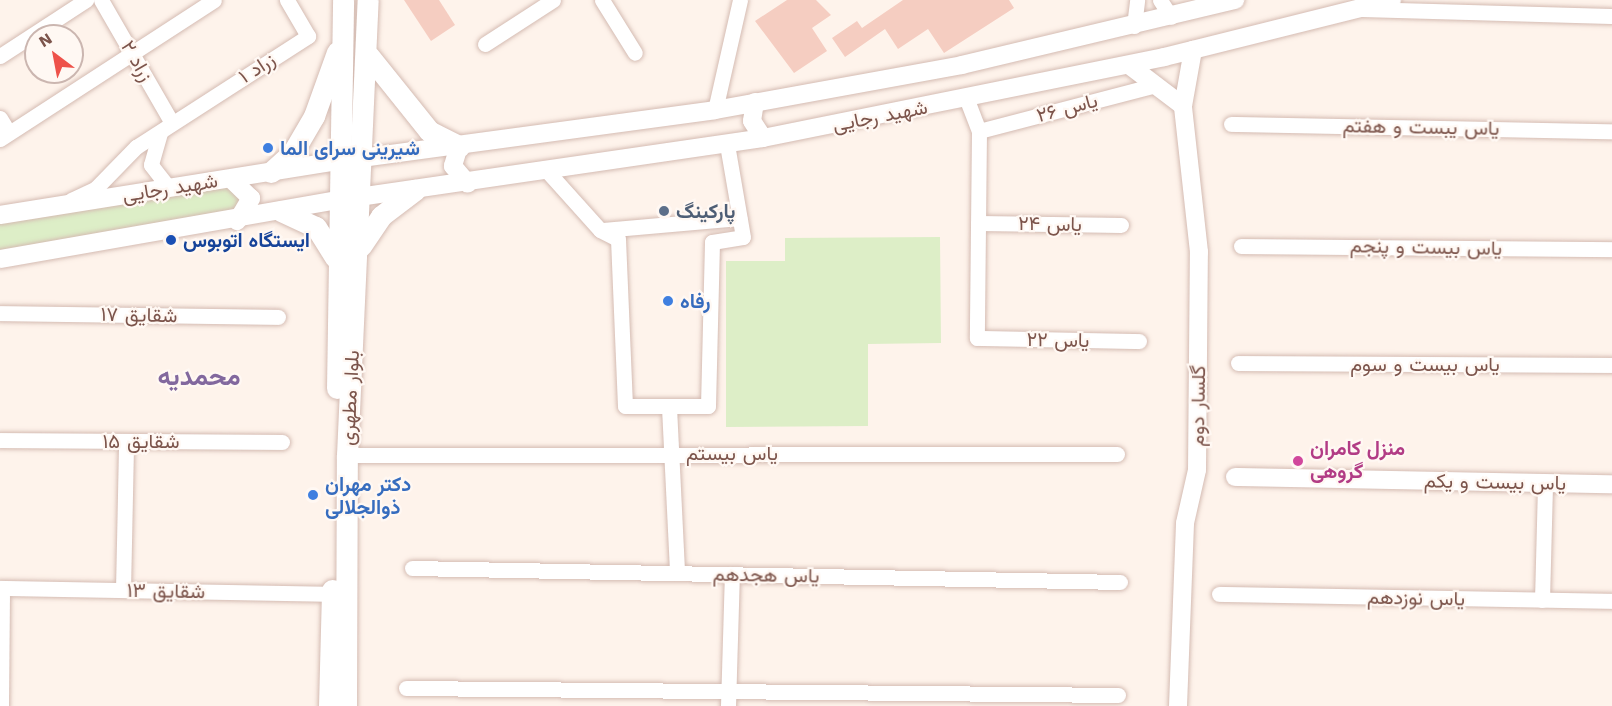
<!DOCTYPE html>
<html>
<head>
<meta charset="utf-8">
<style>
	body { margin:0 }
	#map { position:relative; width:1612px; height:706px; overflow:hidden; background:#fef3eb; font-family:"Work Sans",Vazirmatn,sans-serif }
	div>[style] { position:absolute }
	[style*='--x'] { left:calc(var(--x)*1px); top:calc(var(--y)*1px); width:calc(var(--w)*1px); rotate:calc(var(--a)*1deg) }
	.green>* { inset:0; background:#ddeec7 }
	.building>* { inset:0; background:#f5cdc1 }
	.roads { filter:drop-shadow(0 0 2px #d4bbb2) drop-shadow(0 0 2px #d4bbb2) }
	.minor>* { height:15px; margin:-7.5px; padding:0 7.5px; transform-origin:7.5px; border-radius:7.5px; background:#fff }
	.tertiary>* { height:18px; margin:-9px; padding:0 9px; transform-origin:9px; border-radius:9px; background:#fff }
	.secondary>* { height:21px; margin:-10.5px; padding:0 10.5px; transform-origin:10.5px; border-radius:10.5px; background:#fff }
	.dots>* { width:16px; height:16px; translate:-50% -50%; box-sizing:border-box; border:3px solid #fff8f3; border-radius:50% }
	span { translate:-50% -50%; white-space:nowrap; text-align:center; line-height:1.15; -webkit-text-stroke:4.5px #fff8f3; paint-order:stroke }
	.street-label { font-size:20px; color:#7c544b }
	.shop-label { font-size:20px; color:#366cbe; font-weight:700 }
	.left { translate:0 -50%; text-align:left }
	.service-label { font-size:20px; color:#4e5e75; font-weight:700 }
	.transit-label { font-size:20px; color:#164399; font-weight:700 }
	.hotel-label { font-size:20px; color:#b23c85; font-weight:700 }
	.district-label { font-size:26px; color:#82689e; font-weight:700 }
	.north { position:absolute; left:24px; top:24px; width:60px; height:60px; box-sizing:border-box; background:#fff8f3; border:2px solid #cbb6b0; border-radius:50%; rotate:328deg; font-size:16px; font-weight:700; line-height:24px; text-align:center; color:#7c544b }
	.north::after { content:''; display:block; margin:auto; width:21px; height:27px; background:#ee524a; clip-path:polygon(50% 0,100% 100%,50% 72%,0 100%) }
</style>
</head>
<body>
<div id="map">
	<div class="green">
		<div style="clip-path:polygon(231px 179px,249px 210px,0 259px,0 215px)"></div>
		<div style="clip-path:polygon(940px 237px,941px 343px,868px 344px,868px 426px,726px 427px,726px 261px,785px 261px,785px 238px)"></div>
	</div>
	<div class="building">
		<div style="clip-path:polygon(404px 0,439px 0,455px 25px,431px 41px)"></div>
		<div style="clip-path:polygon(787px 0,816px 0,831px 15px,812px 28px,827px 51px,794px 73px,755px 21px)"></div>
		<div style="clip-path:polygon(903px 0,1009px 0,1014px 8px,944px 53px,928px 29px,898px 49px,885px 29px,845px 57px,832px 38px,857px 21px,862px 28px)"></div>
	</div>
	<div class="roads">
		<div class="minor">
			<div style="--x:101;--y:0;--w:142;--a:60"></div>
			<div style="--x:602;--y:0;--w:62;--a:58.1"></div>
			<div style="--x:1160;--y:0;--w:20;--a:57"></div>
			<div style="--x:1360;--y:9;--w:252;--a:1.6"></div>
			<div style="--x:1134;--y:26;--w:26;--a:-83"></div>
			<div style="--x:485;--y:44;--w:81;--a:-32.9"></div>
			<div style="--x:0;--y:56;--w:103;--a:-33.1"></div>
			<div style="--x:967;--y:100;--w:33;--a:69"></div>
			<div style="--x:979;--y:131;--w:207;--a:90.6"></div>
			<div style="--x:977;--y:338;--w:162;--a:1.1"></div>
			<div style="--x:715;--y:110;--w:113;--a:-77.2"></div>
			<div style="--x:0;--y:118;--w:17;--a:59"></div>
			<div style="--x:1231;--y:124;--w:381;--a:1.1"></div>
			<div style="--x:979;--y:131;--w:183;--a:-14.6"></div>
			<div style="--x:160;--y:133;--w:33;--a:106"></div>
			<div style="--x:151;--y:165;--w:29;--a:52"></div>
			<div style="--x:0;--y:139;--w:255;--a:-33"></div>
			<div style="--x:548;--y:172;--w:78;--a:48.1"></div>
			<div style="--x:600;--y:230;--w:20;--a:27"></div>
			<div style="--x:618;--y:239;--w:167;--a:87.6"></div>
			<div style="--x:625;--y:406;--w:83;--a:0"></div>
			<div style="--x:708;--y:406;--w:164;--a:-88.6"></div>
			<div style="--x:712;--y:242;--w:31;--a:-9"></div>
			<div style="--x:743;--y:237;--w:94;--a:-99.8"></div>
			<div style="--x:71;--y:200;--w:26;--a:-25"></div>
			<div style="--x:95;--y:189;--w:59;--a:-45.7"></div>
			<div style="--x:136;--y:147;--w:205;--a:-32.8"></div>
			<div style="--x:308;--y:36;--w:42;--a:-120.3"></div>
			<div style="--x:978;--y:223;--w:143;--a:0.8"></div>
			<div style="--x:603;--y:230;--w:137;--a:-5"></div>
			<div style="--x:1241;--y:246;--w:371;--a:0.5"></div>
			<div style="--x:0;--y:313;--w:278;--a:0.8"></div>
			<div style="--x:1238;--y:363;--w:374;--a:0.3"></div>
			<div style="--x:669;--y:407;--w:166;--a:87.2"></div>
			<div style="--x:0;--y:440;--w:282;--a:0.4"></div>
			<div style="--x:347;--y:455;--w:770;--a:-0.07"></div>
			<div style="--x:412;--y:568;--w:708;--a:1.13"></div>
			<div style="--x:0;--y:588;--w:332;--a:1"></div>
			<div style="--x:123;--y:590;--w:149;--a:-88.8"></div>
			<div style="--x:1219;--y:594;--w:393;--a:1"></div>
			<div style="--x:1542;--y:600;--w:117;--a:-88.5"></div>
			<div style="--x:406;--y:688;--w:712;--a:0.56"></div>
			<div style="--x:1;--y:706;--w:118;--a:-89.5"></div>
			<div style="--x:728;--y:706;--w:132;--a:-88.3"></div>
		</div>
		<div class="tertiary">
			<div style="--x:1129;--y:65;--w:68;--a:37.2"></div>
			<div style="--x:1183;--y:106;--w:57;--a:-79.9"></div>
			<div style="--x:755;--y:102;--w:19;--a:99"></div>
			<div style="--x:752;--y:121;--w:20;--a:57"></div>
			<div style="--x:459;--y:146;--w:21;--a:107"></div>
			<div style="--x:453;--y:166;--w:23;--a:50"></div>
			<div style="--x:231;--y:179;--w:28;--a:44"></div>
			<div style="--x:251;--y:198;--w:27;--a:121"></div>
			<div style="--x:0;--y:215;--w:343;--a:-9.1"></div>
			<div style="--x:339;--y:161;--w:379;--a:-7.7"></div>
			<div style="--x:715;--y:110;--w:251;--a:-10.3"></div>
			<div style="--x:962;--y:65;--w:281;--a:-13.4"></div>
			<div style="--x:0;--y:259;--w:343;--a:-9.9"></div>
			<div style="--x:338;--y:200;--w:429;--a:-8.3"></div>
			<div style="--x:763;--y:138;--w:409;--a:-11.4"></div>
			<div style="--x:1164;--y:57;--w:235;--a:-14"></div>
			<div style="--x:1235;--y:477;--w:377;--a:1.1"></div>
			<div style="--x:1178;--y:706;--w:183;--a:-87.8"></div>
			<div style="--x:1185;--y:523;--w:54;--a:-77.2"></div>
			<div style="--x:1197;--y:470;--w:218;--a:-89.5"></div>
			<div style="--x:1199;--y:252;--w:147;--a:-96.3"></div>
		</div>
		<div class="secondary">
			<div style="--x:369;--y:56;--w:96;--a:51.3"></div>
			<div style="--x:429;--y:131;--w:34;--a:27"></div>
			<div style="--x:271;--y:172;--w:30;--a:-42"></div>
			<div style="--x:293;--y:152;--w:42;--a:-59.7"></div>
			<div style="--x:314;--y:116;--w:68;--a:-70.2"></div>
			<div style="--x:281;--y:211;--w:38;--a:25"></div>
			<div style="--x:316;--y:227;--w:36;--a:58"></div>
			<div style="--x:361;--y:246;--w:36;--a:-56"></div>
			<div style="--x:381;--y:216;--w:43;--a:-37.4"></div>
			<div style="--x:337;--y:388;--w:388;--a:-89.1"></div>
			<div style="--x:329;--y:706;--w:116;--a:-88.5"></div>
			<div style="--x:346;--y:706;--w:251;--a:-89.8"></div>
			<div style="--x:347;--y:455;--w:455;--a:-87.4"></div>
		</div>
	</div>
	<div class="dots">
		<div style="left:268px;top:148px;background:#3f7fe0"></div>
		<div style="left:664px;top:211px;background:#5c6f8a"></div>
		<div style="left:171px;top:240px;background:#1a4fb4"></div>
		<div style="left:668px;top:301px;background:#3f7fe0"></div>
		<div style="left:1298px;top:461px;background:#d1479c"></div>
		<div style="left:313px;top:495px;background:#3f7fe0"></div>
	</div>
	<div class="street-label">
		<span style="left:137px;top:61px;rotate:60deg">زراد ۲</span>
		<span style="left:257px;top:68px;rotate:-33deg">زراد ۱</span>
		<span style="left:1067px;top:108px;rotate:-15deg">یاس ۲۶</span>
		<span style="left:880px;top:116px;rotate:-11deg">شهید رجایی</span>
		<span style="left:1421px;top:127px;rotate:1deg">یاس یبست و هفتم</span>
		<span style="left:170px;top:188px;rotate:-9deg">شهید رجایی</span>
		<span style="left:1050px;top:224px;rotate:1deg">یاس ۲۴</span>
		<span style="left:1426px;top:247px;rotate:1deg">یاس بیست و پنجم</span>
		<span style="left:139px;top:315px;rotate:1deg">شقایق ۱۷</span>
		<span style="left:1058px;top:340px;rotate:1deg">یاس ۲۲</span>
		<span style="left:1425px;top:364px">یاس بیست و سوم</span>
		<span style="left:350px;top:398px;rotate:-87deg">بلوار مطهری</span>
		<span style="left:1198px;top:406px;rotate:-89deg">گلسار دوم</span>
		<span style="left:141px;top:441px">شقایق ۱۵</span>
		<span style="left:732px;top:453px">یاس بیستم</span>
		<span style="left:1495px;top:482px;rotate:1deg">یاس بیست و یکم</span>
		<span style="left:766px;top:575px;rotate:1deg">یاس هجدهم</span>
		<span style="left:166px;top:591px;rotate:1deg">شقایق ۱۳</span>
		<span style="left:1416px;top:598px;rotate:1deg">یاس نوزدهم</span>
	</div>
	<div class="shop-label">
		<span class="left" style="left:280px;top:148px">شیرینی سرای الما</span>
		<span class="left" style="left:680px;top:301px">رفاه</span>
		<span class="left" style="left:325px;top:496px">دکتر مهران<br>ذوالجلالی</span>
	</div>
	<div class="service-label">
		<span class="left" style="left:676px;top:211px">پارکینگ</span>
	</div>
	<div class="transit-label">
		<span class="left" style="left:183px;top:240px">ایستگاه اتوبوس</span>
	</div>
	<div class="hotel-label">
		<span class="left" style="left:1310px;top:460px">منزل کامران<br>گروهی</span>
	</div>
	<div class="district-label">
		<span style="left:199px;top:377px">محمدیه</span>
	</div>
	<div class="north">N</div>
</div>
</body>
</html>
